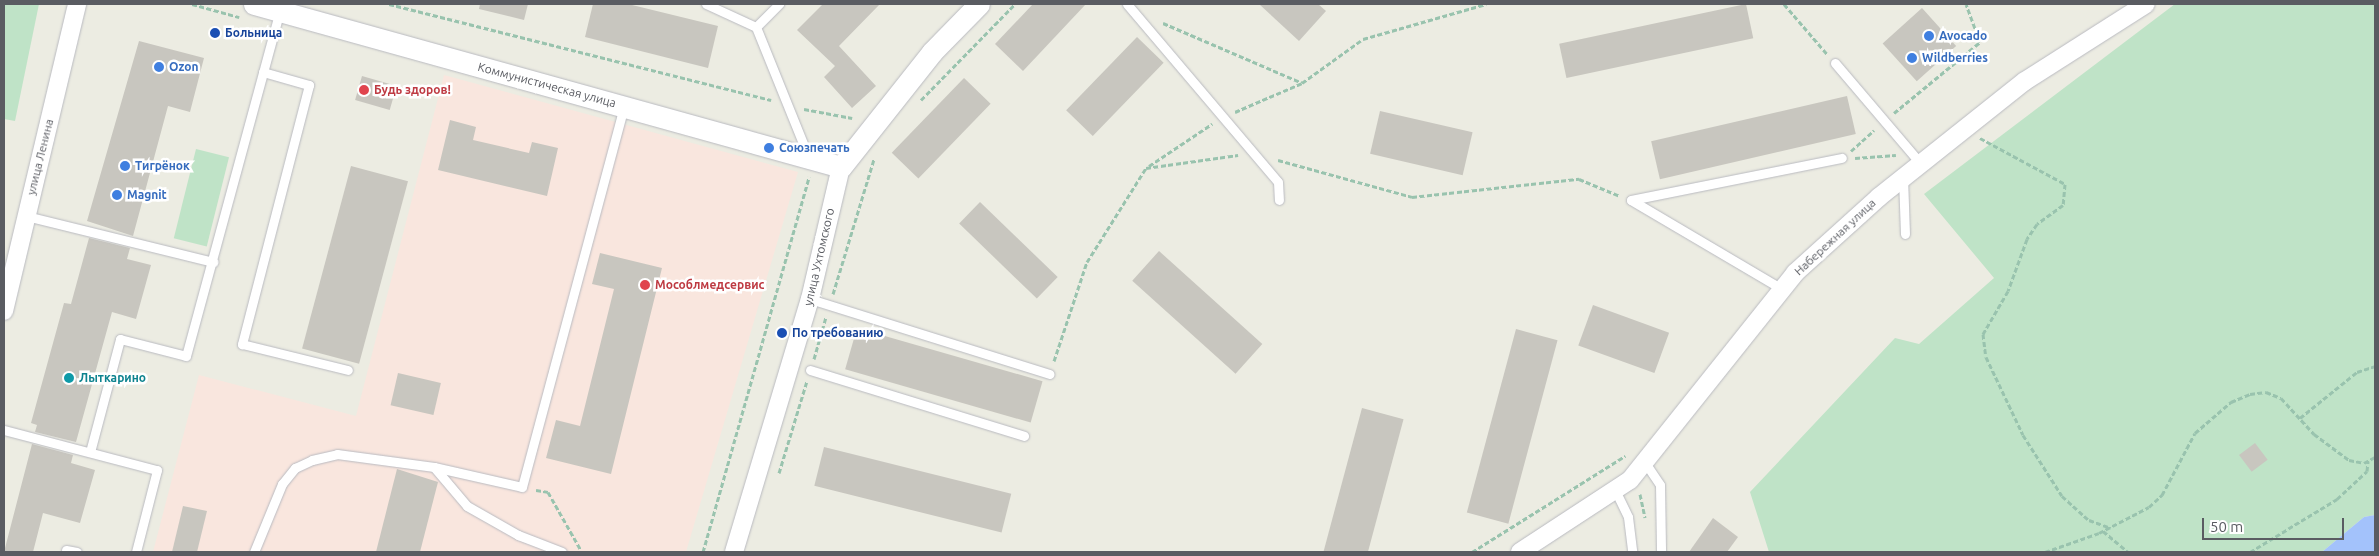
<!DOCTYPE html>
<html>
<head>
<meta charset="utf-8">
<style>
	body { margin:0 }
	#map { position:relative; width:2379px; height:556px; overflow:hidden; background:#ecece2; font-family:Ubuntu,sans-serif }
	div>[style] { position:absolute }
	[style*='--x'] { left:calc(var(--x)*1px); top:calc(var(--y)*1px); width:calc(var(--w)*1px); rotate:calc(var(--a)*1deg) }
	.medical>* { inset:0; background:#f9e6de }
	.green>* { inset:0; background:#bfe3c7; transform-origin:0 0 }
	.water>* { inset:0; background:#a3c2fb }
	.building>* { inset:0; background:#c8c6bf; transform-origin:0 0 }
	.path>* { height:3px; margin-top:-1.5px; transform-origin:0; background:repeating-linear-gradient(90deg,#99c3ae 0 5px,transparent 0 7.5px) }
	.roads { filter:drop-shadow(0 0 1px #b9bac0) drop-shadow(0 0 1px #b9bac0) }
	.service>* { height:9px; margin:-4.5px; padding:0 4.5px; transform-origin:4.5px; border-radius:4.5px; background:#fff }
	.minor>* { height:18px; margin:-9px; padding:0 9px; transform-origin:9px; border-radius:9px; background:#fff }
	.tertiary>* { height:21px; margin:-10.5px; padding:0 10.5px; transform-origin:10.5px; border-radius:10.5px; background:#fff }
	.dots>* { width:14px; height:14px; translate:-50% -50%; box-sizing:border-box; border:2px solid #fff; border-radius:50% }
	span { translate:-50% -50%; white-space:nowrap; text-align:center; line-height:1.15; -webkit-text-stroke:5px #fff; paint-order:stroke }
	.transit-label { font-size:12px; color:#164399; font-weight:700 }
	.left { translate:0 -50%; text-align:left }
	.shop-label { font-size:12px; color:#366cbe; font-weight:700 }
	.street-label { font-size:12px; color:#5a5c62 }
	.health-label { font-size:12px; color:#be3a42; font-weight:700 }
	.culture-label { font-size:12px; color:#0d838f; font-weight:700 }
	.frame { position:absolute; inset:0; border:5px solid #5a5c62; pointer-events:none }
	.scale { position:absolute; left:2202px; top:518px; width:142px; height:22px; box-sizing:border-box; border:2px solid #5a5c62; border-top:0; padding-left:6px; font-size:15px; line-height:18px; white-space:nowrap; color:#5a5c62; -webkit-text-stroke:4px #fff; paint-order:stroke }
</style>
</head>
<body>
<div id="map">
	<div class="medical">
		<div style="clip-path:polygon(444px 75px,798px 172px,686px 552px,153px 552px,199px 375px,356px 416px)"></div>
	</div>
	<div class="green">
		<div style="clip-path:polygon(4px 4px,39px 4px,15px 121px,4px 119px)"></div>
		<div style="clip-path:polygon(2175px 4px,2375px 4px,2375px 515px,2364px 517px,2322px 552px,1769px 552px,1750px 492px,1895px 338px,1919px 344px,1994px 278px,1924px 194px)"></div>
		<div style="left:196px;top:149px;width:34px;height:92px;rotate:14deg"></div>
	</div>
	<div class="water">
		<div style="clip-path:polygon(2375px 515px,2375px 552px,2322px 552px,2364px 517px)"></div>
	</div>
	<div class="building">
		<div style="clip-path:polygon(480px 4px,528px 4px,524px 20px,479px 9px)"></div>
		<div style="clip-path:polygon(593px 4px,628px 4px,718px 26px,708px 68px,585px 37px)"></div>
		<div style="clip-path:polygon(823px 4px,880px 4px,839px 46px,876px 86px,852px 108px,824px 77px,835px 66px,797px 30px)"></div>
		<div style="clip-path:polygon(1033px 4px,1086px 4px,1023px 71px,995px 44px)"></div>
		<div style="clip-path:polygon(1259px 4px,1318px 4px,1326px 11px,1299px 41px)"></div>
		<div style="left:1746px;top:4px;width:35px;height:191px;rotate:78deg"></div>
		<div style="left:1922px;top:8px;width:51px;height:53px;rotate:48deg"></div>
		<div style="left:1137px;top:37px;width:37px;height:102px;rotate:44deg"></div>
		<div style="clip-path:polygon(139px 41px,204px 58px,190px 112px,168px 106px,133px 236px,87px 221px)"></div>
		<div style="left:362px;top:76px;width:36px;height:25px;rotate:16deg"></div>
		<div style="left:964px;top:78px;width:37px;height:104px;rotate:44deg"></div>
		<div style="left:1847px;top:96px;width:39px;height:201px;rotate:77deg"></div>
		<div style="left:1380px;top:111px;width:95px;height:44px;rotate:13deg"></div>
		<div style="clip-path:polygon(450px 120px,476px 127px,473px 140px,529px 153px,532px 142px,558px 148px,547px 196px,438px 170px)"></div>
		<div style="left:351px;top:166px;width:59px;height:189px;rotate:15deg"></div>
		<div style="left:980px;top:202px;width:108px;height:30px;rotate:44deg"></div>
		<div style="clip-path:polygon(89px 238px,130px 248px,127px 259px,151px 265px,136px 319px,112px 312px,76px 442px,35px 432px,37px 425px,31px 423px,64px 303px,71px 304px)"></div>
		<div style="left:1159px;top:251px;width:139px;height:40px;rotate:42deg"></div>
		<div style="clip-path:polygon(600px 253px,662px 268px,611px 474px,546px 458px,556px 420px,580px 426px,614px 289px,592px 284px)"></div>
		<div style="left:1593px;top:305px;width:81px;height:43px;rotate:20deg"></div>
		<div style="left:857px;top:328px;width:193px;height:43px;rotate:16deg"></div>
		<div style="left:1516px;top:329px;width:43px;height:190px;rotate:15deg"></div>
		<div style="left:398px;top:373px;width:44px;height:33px;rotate:13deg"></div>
		<div style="left:1362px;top:408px;width:43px;height:149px;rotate:15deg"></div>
		<div style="left:2255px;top:443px;width:21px;height:20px;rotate:53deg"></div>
		<div style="clip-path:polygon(32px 444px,73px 455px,71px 463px,95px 470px,80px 523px,43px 513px,33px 552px,4px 552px)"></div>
		<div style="left:824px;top:447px;width:193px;height:40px;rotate:14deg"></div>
		<div style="clip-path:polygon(397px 469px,438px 482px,420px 552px,376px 552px)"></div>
		<div style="clip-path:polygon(183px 506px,207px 511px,197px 552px,172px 552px)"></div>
		<div style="clip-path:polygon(1713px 518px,1738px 537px,1727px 552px,1689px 552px)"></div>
	</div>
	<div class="path">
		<div style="--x:192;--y:4;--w:49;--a:15.5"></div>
		<div style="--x:389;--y:4;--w:394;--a:14.1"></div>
		<div style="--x:1784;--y:4;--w:66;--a:49.3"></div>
		<div style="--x:1163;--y:23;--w:151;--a:23.3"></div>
		<div style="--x:1302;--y:83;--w:75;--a:-35.8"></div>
		<div style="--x:1363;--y:39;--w:128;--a:-15.9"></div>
		<div style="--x:921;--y:100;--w:134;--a:-45.6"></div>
		<div style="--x:804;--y:109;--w:49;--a:10.6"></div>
		<div style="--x:1235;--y:112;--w:73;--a:-23.4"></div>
		<div style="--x:1894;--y:113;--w:112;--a:-39.5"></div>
		<div style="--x:1980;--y:42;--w:40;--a:-110.2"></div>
		<div style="--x:1980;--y:138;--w:97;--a:28.4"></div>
		<div style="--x:2065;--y:184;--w:21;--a:95"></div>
		<div style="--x:2063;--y:205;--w:32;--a:144"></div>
		<div style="--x:2037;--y:224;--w:18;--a:124"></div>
		<div style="--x:2027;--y:239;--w:55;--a:110.1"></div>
		<div style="--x:2008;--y:291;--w:50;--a:120.2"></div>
		<div style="--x:1983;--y:334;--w:23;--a:83"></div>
		<div style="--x:1986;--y:357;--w:86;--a:64.6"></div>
		<div style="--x:2023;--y:435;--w:72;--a:57.4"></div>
		<div style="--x:2062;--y:496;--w:36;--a:42"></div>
		<div style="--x:2089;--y:520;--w:23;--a:20"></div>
		<div style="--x:1851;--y:151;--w:31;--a:-42"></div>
		<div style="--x:1855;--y:158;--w:41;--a:-4.2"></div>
		<div style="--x:1278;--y:160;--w:139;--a:15.4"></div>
		<div style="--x:1412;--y:197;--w:168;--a:-6.2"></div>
		<div style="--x:1579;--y:179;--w:44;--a:22.5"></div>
		<div style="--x:1149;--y:166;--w:76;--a:-33.7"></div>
		<div style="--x:833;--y:294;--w:141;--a:-73.1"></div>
		<div style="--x:814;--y:359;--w:44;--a:-74.1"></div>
		<div style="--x:1054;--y:361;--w:104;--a:-71.6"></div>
		<div style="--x:1087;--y:262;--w:111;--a:-57.9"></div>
		<div style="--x:1146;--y:168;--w:93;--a:-8"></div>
		<div style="--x:2300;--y:418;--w:73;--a:-38.9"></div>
		<div style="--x:2357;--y:372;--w:19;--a:-18"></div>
		<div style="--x:779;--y:473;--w:96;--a:-73.1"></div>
		<div style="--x:536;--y:490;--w:12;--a:9"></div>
		<div style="--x:548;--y:492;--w:69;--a:60.5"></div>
		<div style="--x:1640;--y:494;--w:24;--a:78"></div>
		<div style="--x:2103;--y:531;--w:33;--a:40"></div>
		<div style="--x:703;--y:552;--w:390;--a:-74.2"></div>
		<div style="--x:1472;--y:552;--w:181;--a:-32.1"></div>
		<div style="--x:2045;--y:552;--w:57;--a:-19.4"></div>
		<div style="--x:2099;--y:533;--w:56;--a:-27.5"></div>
		<div style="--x:2149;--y:507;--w:18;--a:-43"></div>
		<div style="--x:2162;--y:495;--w:70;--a:-62"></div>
		<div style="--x:2195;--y:433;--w:48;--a:-40.7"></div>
		<div style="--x:2231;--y:402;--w:21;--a:-23"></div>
		<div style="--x:2250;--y:394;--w:16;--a:-7"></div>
		<div style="--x:2266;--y:392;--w:16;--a:22"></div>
		<div style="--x:2281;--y:398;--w:49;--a:47.5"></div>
		<div style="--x:2314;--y:434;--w:44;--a:36.6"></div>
		<div style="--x:2349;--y:460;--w:15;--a:11"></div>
		<div style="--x:2364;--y:463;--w:13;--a:-29"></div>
		<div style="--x:2250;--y:552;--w:102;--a:-31.3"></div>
		<div style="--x:2337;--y:499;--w:41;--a:-43"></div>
		<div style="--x:2367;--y:471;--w:10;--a:-84"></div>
	</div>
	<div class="roads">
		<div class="service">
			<div style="--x:706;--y:4;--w:55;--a:24.7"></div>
			<div style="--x:756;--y:27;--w:139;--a:68"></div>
			<div style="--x:1127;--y:4;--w:233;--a:49.7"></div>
			<div style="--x:1278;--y:182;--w:18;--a:87"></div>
			<div style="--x:756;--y:27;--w:33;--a:-45"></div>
			<div style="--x:1835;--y:63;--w:131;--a:49.6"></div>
			<div style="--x:263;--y:72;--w:48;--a:15.8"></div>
			<div style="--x:309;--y:85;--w:268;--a:104.5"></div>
			<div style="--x:242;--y:344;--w:109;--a:13.8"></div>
			<div style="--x:1903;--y:177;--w:57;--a:88"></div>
			<div style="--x:1631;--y:200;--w:215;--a:-11.3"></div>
			<div style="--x:1631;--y:200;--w:175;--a:30.5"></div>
			<div style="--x:26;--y:216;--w:193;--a:13.8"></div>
			<div style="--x:810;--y:299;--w:251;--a:17.4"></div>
			<div style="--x:810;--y:370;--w:224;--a:17.1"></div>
			<div style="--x:4;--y:430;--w:158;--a:14.7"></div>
			<div style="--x:157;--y:470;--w:85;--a:104.4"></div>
			<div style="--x:90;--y:452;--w:117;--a:-75.1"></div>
			<div style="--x:120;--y:339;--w:68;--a:14.4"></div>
			<div style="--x:186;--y:356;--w:358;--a:-74.8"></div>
			<div style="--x:1646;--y:464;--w:25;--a:56"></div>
			<div style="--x:1660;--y:485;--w:67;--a:89.1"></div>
			<div style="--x:434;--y:467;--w:51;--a:49.8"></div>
			<div style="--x:467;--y:506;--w:59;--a:29.6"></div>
			<div style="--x:518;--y:535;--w:47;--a:21.1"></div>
			<div style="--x:1615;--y:490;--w:30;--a:64"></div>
			<div style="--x:1628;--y:517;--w:35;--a:83"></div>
			<div style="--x:66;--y:550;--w:11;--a:10"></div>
			<div style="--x:254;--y:552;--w:74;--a:-67.6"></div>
			<div style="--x:282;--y:484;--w:21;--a:-51"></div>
			<div style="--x:295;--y:468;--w:19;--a:-25"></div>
			<div style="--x:312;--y:460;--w:26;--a:-13"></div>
			<div style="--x:337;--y:454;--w:98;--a:7.6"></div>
			<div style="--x:434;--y:467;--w:90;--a:12.8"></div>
			<div style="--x:522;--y:487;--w:394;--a:-75"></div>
		</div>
		<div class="minor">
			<div style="--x:4;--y:311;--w:316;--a:-76.6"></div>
			<div style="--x:734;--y:552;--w:264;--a:-73.3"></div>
			<div style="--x:810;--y:299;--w:136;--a:-76.8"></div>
			<div style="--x:1520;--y:552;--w:131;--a:-33.2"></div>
			<div style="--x:1630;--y:480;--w:265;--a:-51.4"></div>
			<div style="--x:1795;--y:273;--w:113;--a:-42.1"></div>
			<div style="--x:1879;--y:197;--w:186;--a:-38.5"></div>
			<div style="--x:2025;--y:81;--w:143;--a:-32.5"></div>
		</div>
		<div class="tertiary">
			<div style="--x:254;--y:4;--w:609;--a:15.52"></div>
			<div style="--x:841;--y:167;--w:147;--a:-51.6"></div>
			<div style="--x:932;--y:52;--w:67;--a:-45.6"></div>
		</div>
	</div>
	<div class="dots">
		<div style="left:215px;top:33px;background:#1a4fb4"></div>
		<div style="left:1929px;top:36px;background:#3f7fe0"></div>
		<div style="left:1912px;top:58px;background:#3f7fe0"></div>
		<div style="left:159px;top:67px;background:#3f7fe0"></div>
		<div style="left:364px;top:90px;background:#e0444e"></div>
		<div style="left:769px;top:148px;background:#3f7fe0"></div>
		<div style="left:125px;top:166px;background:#3f7fe0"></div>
		<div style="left:117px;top:195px;background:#3f7fe0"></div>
		<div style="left:645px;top:285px;background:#e0444e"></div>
		<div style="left:782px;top:333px;background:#1a4fb4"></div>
		<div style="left:69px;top:378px;background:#0f9aa8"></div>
	</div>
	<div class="transit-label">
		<span class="left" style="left:225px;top:33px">Больница</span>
		<span class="left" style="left:792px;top:333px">По требованию</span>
	</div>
	<div class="shop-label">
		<span class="left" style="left:1939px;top:36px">Avocado</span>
		<span class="left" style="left:1922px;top:58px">Wildberries</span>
		<span class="left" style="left:169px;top:67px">Ozon</span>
		<span class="left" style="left:779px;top:148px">Союзпечать</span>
		<span class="left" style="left:135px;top:166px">Тигрёнок</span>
		<span class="left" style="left:127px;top:195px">Magnit</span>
	</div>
	<div class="street-label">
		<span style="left:547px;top:85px;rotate:15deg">Коммунистическая улица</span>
		<span style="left:40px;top:157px;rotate:-76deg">улица Ленина</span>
		<span style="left:1835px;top:237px;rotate:-43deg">Набережная улица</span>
		<span style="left:819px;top:257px;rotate:-77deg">улица Ухтомского</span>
	</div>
	<div class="health-label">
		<span class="left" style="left:374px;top:90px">Будь здоров!</span>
		<span class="left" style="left:655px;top:285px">Мособлмедсервис</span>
	</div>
	<div class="culture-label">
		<span class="left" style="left:79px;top:378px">Лыткарино</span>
	</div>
	<div class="frame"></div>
	<div class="scale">50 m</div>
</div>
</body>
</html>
